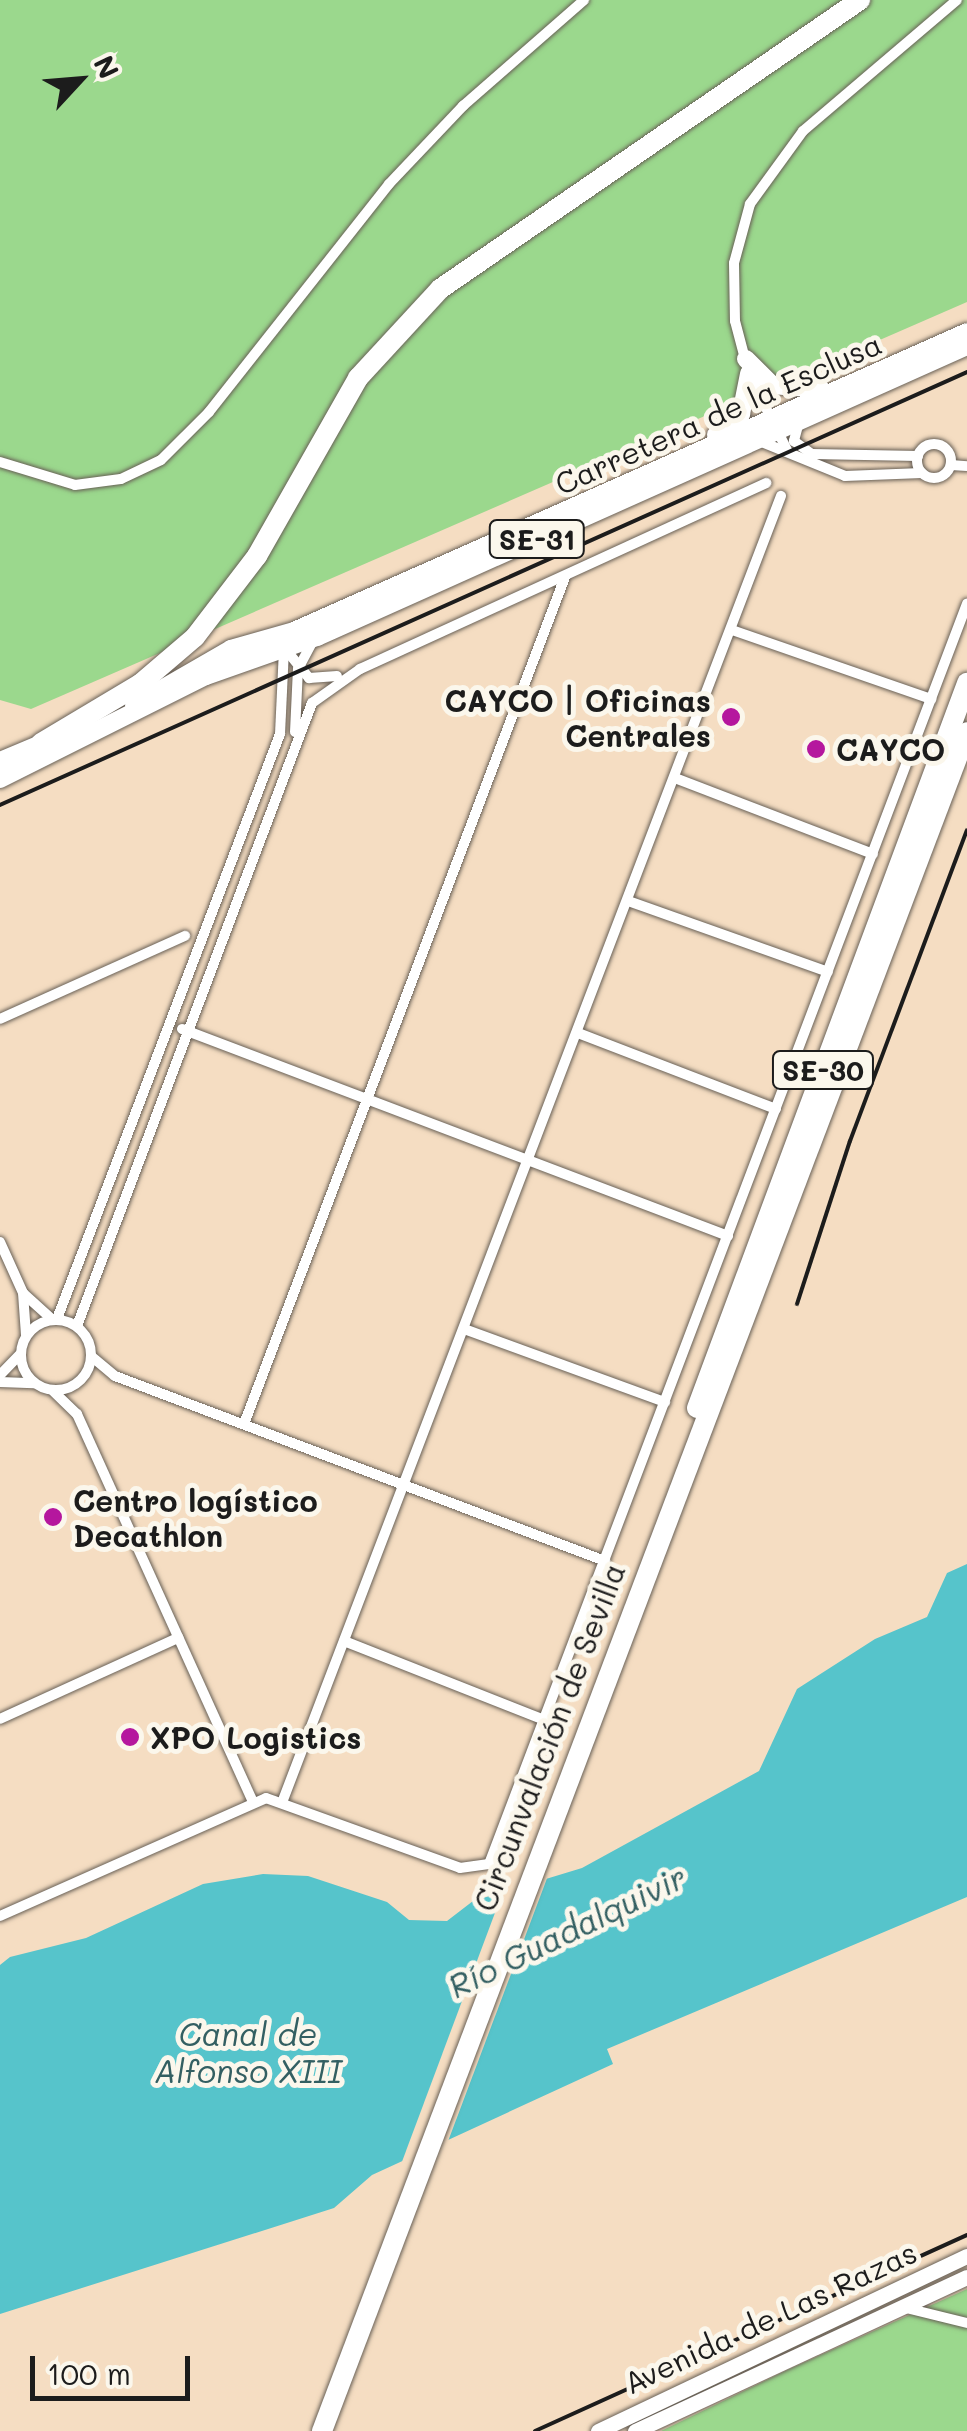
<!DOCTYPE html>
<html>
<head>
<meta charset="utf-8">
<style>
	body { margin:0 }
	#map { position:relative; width:967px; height:2431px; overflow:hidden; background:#f5ddc2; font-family:Mali,sans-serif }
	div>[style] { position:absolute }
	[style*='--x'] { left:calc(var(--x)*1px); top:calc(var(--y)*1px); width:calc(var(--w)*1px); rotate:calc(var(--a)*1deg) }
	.green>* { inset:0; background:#9bd88d }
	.water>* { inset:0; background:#56c4cb }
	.pier>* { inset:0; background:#f5ddc2 }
	.roads { filter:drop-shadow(0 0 2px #686056) drop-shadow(0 0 2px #686056) }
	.minor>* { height:10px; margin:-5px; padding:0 5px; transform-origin:5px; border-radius:5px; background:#fff }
	.minor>.ring { margin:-5px; padding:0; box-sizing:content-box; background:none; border:10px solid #fff; border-radius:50% }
	.secondary>* { height:15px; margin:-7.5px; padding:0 7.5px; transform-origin:7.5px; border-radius:7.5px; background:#fff }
	.trunk>* { height:18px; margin:-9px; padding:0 9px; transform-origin:9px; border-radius:9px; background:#fff }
	.motorway>* { height:20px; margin:-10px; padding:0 10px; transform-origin:10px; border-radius:10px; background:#fff }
	.rail>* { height:4px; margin:-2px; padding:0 2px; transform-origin:2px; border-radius:2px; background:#1c1c1c }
	.dots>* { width:28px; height:28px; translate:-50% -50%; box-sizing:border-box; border:5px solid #fbf7ec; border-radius:50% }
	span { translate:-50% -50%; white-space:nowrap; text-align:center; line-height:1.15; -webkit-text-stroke:10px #fbf7ec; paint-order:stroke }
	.shield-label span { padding:2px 8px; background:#fbf7ec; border:2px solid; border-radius:8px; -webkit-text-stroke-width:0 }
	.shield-label { font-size:28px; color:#1c1c1c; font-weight:700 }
	.street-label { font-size:30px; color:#1c1c1c }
	.poi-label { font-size:30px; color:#1c1c1c; font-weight:700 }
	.right { translate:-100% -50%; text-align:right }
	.left { translate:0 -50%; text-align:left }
	.water-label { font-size:32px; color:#335f62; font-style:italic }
	.north { position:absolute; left:30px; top:30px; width:100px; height:100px; -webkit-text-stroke:8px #fbf7ec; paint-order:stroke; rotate:64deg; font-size:28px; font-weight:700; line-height:40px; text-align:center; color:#1c1c1c }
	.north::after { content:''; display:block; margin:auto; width:35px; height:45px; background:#1c1c1c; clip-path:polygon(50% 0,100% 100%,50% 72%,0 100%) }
	.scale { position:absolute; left:30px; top:2356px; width:160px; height:45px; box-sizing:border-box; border:5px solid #1c1c1c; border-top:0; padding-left:12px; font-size:30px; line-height:35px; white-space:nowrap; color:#1c1c1c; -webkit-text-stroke:8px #fbf7ec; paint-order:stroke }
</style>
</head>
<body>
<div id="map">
	<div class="green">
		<div style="clip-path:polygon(0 0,967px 0,967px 302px,31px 709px,0 700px)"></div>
		<div style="clip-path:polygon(967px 2289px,967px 2431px,661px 2431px,785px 2371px)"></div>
	</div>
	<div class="water">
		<div style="clip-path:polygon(967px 1564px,967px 1897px,607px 2049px,613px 2064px,372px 2175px,334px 2208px,0 2314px,0 1965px,10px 1957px,86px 1938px,203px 1884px,263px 1874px,308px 1876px,387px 1902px,409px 1920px,447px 1921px,473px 1901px,582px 1868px,759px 1771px,797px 1689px,875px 1639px,927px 1617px,947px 1573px)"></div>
	</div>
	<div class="pier">
		<div style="clip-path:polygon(549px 1873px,447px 2144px,400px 2167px,505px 1886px)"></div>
	</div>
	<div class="roads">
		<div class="minor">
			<div style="--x:799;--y:422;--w:20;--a:105"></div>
			<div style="--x:794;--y:441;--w:22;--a:36"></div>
			<div style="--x:812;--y:454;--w:106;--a:1.1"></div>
			<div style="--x:757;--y:440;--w:95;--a:22.2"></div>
			<div style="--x:845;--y:476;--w:77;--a:-2.2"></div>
			<div class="ring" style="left:917px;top:444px;width:24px;height:24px"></div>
			<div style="--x:787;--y:450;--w:85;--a:-116.6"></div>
			<div style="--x:749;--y:374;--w:55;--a:-104.8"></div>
			<div style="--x:735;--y:321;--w:58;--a:-91"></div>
			<div style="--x:734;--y:263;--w:61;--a:-74.8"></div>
			<div style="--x:750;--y:204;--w:90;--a:-54"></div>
			<div style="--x:803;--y:131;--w:202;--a:-40.4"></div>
			<div style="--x:0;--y:462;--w:78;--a:17"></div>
			<div style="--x:75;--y:485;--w:46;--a:-7.4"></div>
			<div style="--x:121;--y:479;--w:44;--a:-25.4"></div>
			<div style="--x:161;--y:460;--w:68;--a:-45"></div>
			<div style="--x:209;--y:412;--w:290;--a:-51.7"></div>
			<div style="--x:389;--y:184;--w:108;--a:-46.5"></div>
			<div style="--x:463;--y:106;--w:161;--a:-41.2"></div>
			<div style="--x:951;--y:465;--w:16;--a:4"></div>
			<div style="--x:732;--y:630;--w:211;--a:19.1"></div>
			<div style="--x:282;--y:645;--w:43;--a:50.7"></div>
			<div style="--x:309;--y:678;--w:28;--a:-4"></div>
			<div style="--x:295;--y:732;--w:63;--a:-87.3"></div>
			<div style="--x:298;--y:669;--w:30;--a:-62"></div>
			<div style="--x:675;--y:778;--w:212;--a:21"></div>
			<div style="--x:628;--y:901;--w:212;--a:19.5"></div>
			<div style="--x:0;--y:1019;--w:203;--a:-24.2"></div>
			<div style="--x:182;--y:1029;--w:584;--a:20.76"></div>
			<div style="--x:578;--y:1033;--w:212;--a:21"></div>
			<div style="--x:0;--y:1242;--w:56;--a:65.7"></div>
			<div style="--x:23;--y:1293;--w:42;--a:85.9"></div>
			<div style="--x:24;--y:1294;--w:39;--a:42"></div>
			<div style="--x:57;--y:1319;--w:626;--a:-69.13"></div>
			<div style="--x:280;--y:734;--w:85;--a:-87.3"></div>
			<div class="ring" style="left:21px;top:1320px;width:60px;height:60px"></div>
			<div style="--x:77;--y:1326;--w:666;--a:-69.33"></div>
			<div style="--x:312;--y:703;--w:59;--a:-35.3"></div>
			<div style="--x:360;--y:669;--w:447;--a:-24.6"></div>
			<div style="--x:464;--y:1329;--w:214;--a:20"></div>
			<div style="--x:91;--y:1356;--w:31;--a:40"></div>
			<div style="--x:115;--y:1376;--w:524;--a:20.68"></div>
			<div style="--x:0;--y:1375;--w:30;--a:-46"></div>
			<div style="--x:0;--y:1382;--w:34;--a:2"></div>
			<div style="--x:52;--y:1390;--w:35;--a:44"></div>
			<div style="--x:77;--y:1414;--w:426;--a:65.6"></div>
			<div style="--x:244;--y:1424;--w:906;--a:-69.24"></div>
			<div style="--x:344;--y:1641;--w:216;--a:21.5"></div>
			<div style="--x:0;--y:1719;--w:196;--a:-24.5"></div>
			<div style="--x:283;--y:1800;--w:1396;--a:-69.1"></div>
			<div style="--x:0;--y:1916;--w:291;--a:-23.9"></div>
			<div style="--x:266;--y:1798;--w:206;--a:19.8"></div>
			<div style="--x:460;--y:1868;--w:29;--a:-8"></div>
			<div style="--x:489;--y:1864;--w:1348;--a:-69.23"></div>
			<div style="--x:902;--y:2307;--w:67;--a:13.8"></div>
		</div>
		<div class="secondary">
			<div style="--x:598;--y:2431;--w:408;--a:-25.4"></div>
			<div style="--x:635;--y:2431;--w:366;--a:-24.9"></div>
		</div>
		<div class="trunk">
			<div style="--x:746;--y:359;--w:37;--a:45"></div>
			<div style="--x:772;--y:385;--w:49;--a:4.7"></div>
			<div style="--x:716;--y:435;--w:33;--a:-40"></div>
			<div style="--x:741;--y:414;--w:41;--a:-78.7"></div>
			<div style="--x:134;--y:705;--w:112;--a:-30"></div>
			<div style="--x:231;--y:649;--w:66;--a:-15.9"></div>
			<div style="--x:294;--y:631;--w:736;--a:-23.95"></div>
			<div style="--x:0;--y:761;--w:60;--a:-22.7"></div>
			<div style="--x:0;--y:779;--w:230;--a:-26.6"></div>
			<div style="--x:206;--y:676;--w:118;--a:-19.4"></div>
			<div style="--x:317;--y:637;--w:712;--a:-24.12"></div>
		</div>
		<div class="motorway">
			<div style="--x:41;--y:743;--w:115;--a:-30.8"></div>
			<div style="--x:140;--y:684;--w:72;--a:-40.5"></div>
			<div style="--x:195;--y:637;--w:102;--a:-52.6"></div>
			<div style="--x:257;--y:556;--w:205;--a:-60.4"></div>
			<div style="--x:358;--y:378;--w:121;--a:-47.3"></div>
			<div style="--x:440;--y:289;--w:510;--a:-34.53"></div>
			<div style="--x:697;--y:1408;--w:774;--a:-69.57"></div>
			<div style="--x:322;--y:2431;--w:1817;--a:-69.21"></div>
		</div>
	</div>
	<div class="rail">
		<div style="--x:0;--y:805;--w:1060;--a:-24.12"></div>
		<div style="--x:797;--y:1304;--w:171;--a:-72"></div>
		<div style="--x:850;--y:1141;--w:332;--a:-69.4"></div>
		<div style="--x:535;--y:2431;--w:474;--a:-24.4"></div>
	</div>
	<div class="dots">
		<div style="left:731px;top:717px;background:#b5179e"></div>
		<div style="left:816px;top:749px;background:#b5179e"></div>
		<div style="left:53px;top:1517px;background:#b5179e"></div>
		<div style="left:130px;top:1737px;background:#b5179e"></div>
	</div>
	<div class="shield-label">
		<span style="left:537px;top:539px">SE-31</span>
		<span style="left:823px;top:1070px">SE-30</span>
	</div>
	<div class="street-label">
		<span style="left:718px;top:413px;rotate:-24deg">Carretera de la Esclusa</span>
		<span style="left:549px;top:1737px;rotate:-69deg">Circunvalación de Sevilla</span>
		<span style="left:770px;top:2317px;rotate:-25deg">Avenida de Las Razas</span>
	</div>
	<div class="poi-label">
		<span class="right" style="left:711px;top:717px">CAYCO | Oficinas<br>Centrales</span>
		<span class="left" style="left:836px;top:749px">CAYCO</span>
		<span class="left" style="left:73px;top:1517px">Centro logístico<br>Decathlon</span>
		<span class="left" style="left:150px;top:1737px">XPO Logistics</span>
	</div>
	<div class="water-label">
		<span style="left:567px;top:1931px;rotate:-26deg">Río Guadalquivir</span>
		<span style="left:248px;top:2052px">Canal de<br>Alfonso XIII</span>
	</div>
	<div class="north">N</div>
	<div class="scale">100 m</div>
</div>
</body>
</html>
